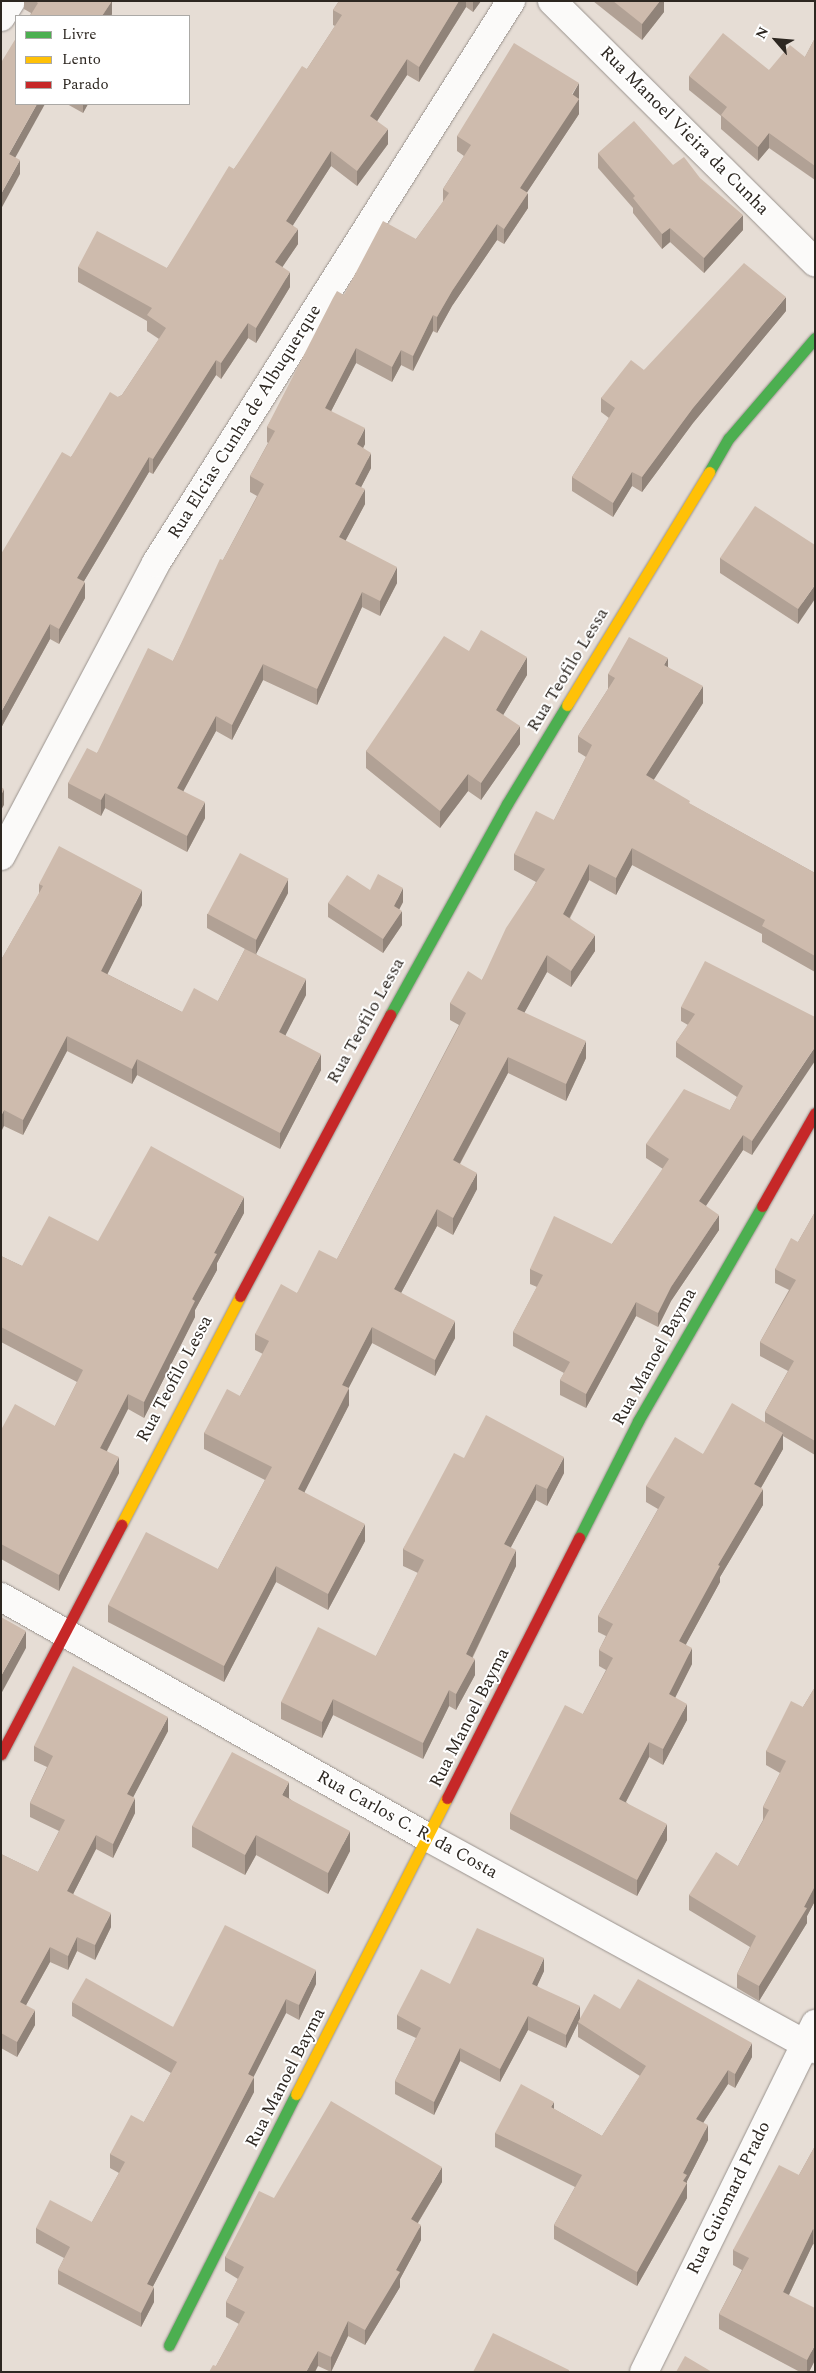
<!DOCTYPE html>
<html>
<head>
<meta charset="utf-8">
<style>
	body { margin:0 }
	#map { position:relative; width:816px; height:2373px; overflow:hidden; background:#e6ddd5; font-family:Spectral,serif }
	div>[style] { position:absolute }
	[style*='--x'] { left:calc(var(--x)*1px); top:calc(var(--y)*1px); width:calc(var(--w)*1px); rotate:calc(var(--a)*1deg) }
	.roads { filter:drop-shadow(0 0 1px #9a938e) drop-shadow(0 0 1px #9a938e) }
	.street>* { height:28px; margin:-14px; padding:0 14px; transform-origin:14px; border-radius:14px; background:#fbfaf9 }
	.fast>* { height:11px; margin:-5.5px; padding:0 5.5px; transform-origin:5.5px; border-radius:5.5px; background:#4caf50 }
	.slow>* { height:11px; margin:-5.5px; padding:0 5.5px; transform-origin:5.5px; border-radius:5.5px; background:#ffc107 }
	.jam>* { height:11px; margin:-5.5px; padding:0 5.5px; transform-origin:5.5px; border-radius:5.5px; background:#c62828 }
	.wall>* { inset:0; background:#b1a195 }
	.shaded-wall>* { inset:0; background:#908379 }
	.building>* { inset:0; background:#cebbad; transform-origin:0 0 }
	span { translate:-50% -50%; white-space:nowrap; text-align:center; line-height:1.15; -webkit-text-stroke:4px #fff; paint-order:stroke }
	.street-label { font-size:18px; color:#2d2721 }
	.frame { position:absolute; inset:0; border:2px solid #2d2721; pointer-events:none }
	.legend { position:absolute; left:15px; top:15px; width:175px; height:90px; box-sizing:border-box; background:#fff; border:1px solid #aba9a6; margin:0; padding:6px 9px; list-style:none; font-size:15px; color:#2d2721 }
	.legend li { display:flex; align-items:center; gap:10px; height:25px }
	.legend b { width:25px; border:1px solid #aba9a6 }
	.north { position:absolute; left:751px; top:15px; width:50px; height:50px; -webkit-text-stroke:4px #fff; paint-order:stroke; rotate:297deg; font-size:14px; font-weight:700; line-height:20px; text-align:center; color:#2d2721 }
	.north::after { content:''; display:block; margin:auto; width:18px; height:22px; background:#2d2721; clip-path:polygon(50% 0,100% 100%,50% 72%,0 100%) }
</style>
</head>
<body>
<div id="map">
	<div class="roads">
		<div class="street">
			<div style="--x:552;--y:1;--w:371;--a:44.8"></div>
			<div style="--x:1;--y:17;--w:19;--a:-58"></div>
			<div style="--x:1;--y:856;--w:331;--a:-62.1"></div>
			<div style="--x:156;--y:563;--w:665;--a:-57.72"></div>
			<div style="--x:1;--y:1597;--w:491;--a:29.4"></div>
			<div style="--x:429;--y:1838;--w:440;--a:28.7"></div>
			<div style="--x:644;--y:2372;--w:388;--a:-63.8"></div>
		</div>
		<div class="fast">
			<div style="--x:709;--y:472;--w:39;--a:-60"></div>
			<div style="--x:729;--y:438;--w:132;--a:-49.3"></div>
			<div style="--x:390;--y:1015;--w:241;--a:-61"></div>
			<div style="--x:507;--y:804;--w:116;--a:-58.8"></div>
			<div style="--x:579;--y:1538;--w:131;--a:-63.2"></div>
			<div style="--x:638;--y:1421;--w:248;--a:-60"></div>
			<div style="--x:169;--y:2345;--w:281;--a:-63.2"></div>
		</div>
		<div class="slow">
			<div style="--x:567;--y:705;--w:273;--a:-58.6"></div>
			<div style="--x:121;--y:1525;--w:258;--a:-62.5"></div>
			<div style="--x:296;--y:2094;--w:332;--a:-63"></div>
		</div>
		<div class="jam">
			<div style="--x:762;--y:1206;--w:107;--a:-60.3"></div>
			<div style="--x:240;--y:1296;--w:319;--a:-61.9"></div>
			<div style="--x:1;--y:1754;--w:259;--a:-62.3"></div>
			<div style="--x:447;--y:1798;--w:292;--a:-63.1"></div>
		</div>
	</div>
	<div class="wall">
		<div style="clip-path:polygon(24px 1px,112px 1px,112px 14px,111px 16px,30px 16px,31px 13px,24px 9px)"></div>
		<div style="clip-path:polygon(339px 1px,481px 1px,473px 12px,466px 7px,419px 82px,407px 75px,377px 121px,388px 144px,357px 186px,331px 166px,293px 225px,298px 244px,282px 267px,290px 287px,256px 343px,248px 338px,221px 379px,216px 375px,153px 474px,149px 472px,84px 581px,85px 598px,59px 644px,50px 639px,1px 728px,71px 457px,118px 397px,122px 395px,159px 339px,147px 331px,147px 321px,78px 282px,78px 267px,167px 268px,234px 169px,307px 69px,335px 26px,333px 25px,333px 10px)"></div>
		<div style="clip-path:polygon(593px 1px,664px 1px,664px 12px,642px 40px)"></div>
		<div style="clip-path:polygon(815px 38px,815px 180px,769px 148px,758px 161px,721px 129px,721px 116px,689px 90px,689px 76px,769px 70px,805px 57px)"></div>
		<div style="clip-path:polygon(579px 98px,579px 114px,527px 192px,528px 208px,504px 244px,497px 240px,452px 306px,437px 333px,433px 331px,413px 371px,401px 365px,392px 382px,356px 363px,331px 411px,365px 444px,363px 448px,371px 468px,361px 487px,365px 504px,345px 541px,397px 583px,380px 616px,362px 607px,317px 705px,263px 680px,232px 740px,216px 731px,183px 791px,205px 818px,187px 852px,105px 808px,101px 816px,68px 798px,68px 783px,97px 753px,173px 661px,223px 560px,257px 496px,250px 492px,250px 476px,268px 443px,267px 442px,267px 427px,344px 295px,416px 239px,443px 202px,443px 189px,464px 156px,457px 151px,457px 136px)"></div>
		<div style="clip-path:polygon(67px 104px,88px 104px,83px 113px)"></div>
		<div style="clip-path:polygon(598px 153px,673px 165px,743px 230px,704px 273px,670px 242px,662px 249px,633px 213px,633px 208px,598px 168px)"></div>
		<div style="clip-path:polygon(786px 311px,693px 423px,642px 492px,632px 486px,613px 517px,572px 491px,572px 477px,609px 418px,601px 412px,601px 398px,644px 370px)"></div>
		<div style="clip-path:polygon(815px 545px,798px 624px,720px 573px,720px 558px)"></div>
		<div style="clip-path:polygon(469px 651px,527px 675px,503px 715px,520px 744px,481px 800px,468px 791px,440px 828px,366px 768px,366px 751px)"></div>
		<div style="clip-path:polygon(668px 667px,703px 703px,653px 780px,690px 804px,815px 873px,815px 972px,762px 942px,762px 934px,632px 865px,616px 895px,589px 880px,570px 918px,595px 951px,571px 987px,547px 972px,524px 1013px,586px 1058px,566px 1101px,508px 1073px,460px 1164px,477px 1189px,453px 1235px,437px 1226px,401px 1293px,455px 1338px,435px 1376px,372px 1343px,348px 1388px,349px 1405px,304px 1492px,365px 1541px,328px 1610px,276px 1582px,224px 1682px,108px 1622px,108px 1605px,218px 1569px,265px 1480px,204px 1449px,204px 1433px,240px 1396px,263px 1354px,255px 1350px,255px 1334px,297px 1293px,337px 1259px,459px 1025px,450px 1020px,450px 1003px,482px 980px,536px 882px,514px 870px,514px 854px,554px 820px,586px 757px,578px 752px,578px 736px,608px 689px,608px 674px)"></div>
		<div style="clip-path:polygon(39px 884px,142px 905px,107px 974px,182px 1012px,218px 1001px,245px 949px,207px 928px,207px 914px,288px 893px,256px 954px,306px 995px,285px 1035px,321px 1070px,280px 1149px,137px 1075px,132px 1084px,67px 1051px,23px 1135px,4px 1126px,1px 960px,39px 894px)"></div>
		<div style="clip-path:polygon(370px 890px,403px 902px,399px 910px,402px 925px,383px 953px,328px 917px,328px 903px)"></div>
		<div style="clip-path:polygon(681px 1007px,815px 1017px,752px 1155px,743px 1150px,706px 1206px,719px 1230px,671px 1301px,658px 1327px,636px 1316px,586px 1408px,560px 1395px,560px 1380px,564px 1373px,513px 1346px,513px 1332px,537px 1287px,530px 1284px,530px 1269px,612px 1244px,663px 1169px,646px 1158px,646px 1144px,730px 1110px,737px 1097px,676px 1057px,676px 1042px,688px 1025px,681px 1021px)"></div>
		<div style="clip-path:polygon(815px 1212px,815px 1455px,783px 1436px,783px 1449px,761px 1488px,763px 1505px,720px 1577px,720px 1582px,686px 1644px,692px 1664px,675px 1697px,687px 1720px,663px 1765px,649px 1757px,626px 1802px,667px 1840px,637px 1896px,510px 1829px,510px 1813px,583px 1714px,606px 1670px,599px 1666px,599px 1650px,606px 1636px,598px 1632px,598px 1616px,658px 1509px,646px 1502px,646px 1486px,703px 1454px,765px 1423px,765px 1412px,788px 1371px,760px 1356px,760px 1342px,789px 1290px,775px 1283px,775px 1269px,798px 1242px)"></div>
		<div style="clip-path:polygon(244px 1213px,217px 1263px,217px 1270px,195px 1310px,195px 1317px,144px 1418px,128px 1409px,107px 1451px,119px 1473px,59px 1591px,1px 1559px,1px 1430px,55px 1426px,77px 1382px,1px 1342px,1px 1256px,22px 1266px,98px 1241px)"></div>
		<div style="clip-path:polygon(464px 1458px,564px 1473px,547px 1506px,536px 1500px,511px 1547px,516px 1566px,473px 1657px,475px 1675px,456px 1710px,449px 1706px,423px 1759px,333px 1715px,322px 1738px,281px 1719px,281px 1702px,376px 1656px,418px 1573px,403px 1566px,403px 1549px)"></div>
		<div style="clip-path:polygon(815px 1687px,815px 1901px,807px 1916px,807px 1923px,759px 2001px,737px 1988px,737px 1974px,750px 1947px,689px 1910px,689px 1895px,738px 1866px,763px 1820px,763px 1807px,780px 1773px,766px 1765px,766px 1751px,803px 1707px)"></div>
		<div style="clip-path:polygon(168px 1731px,133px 1797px,135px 1813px,113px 1858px,96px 1849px,73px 1894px,111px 1927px,95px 1960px,77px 1951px,68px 1970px,50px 1962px,26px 2005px,35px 2025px,17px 2057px,1px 2048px,1px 1854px,38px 1872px,59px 1831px,30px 1817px,30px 1803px,47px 1767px,34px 1761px,34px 1746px)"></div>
		<div style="clip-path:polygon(289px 1798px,350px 1851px,328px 1894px,256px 1855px,245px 1875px,192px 1847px,192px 1826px)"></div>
		<div style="clip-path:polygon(544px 1971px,537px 1986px,580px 2019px,620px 2009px,752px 2057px,735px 2088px,728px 2084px,703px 2123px,708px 2140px,687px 2181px,687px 2198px,637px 2286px,554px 2239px,554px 2225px,575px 2187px,495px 2147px,495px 2133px,554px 2109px,602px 2136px,640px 2076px,578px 2037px,578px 2023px,566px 2048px,528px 2030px,500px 2082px,460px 2061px,434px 2115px,395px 2094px,395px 2081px,416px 2038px,397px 2029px,397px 2015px,450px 1984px)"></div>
		<div style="clip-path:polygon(316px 1984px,299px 2020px,286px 2013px,253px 2077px,254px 2092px,153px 2286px,154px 2302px,141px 2327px,58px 2284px,58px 2270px,64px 2258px,36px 2243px,36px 2228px,92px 2222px,119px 2173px,110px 2168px,110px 2154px,144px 2122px,171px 2073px,72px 2016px,72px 2002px,173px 2027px)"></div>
		<div style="clip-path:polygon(815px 2146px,815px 2245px,813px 2244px,789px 2295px,815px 2360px,809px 2372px,800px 2372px,719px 2329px,719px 2314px,742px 2270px,733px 2265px,733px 2250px,799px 2175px)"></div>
		<div style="clip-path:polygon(442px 2182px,418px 2223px,421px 2240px,400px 2279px,400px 2287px,365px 2345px,348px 2336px,331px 2372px,318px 2366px,216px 2366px,239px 2324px,226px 2317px,226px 2302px,238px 2279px,225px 2271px,225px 2257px,274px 2198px)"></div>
	</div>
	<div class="shaded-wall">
		<div style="clip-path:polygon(112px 1px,112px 14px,111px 16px,102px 16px)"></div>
		<div style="clip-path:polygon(459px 1px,466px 1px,466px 7px,419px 82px,419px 67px)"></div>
		<div style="clip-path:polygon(473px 1px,481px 1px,473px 12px)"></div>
		<div style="clip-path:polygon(660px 1px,664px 1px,664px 12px,642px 40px,642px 24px)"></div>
		<div style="clip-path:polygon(407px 59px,407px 75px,370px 132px,370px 116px)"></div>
		<div style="clip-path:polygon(579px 83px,579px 98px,572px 109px,579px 99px,579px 114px,520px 203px,520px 188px)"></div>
		<div style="clip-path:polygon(37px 104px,45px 104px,9px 169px,9px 154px)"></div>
		<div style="clip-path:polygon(83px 104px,88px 104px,83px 113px)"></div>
		<div style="clip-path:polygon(388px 129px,388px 144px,357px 186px,357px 171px)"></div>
		<div style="clip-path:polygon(769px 133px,769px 148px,758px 161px,758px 147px)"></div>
		<div style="clip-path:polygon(331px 151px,331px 166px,286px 236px,286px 221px)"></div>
		<div style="clip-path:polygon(20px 160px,20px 174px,1px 209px,1px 194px)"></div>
		<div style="clip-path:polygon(528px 193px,528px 208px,504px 244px,504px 229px)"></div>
		<div style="clip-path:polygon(743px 215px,743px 230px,704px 273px,704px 258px)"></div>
		<div style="clip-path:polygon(497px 224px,497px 240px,452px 306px,437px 333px,437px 317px,452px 291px)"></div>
		<div style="clip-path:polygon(670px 228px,670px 242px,662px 249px,662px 234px)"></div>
		<div style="clip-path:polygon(298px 229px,298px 244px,275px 278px,275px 262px)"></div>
		<div style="clip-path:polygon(290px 272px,290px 287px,256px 343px,256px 328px)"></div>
		<div style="clip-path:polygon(786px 297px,786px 311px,693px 423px,642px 492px,642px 477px,693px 408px)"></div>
		<div style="clip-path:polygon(433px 315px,433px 331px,413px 371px,413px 356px)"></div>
		<div style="clip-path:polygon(248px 323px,248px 338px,221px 379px,221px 363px)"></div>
		<div style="clip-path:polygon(356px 348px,356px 363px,325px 423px,325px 408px)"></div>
		<div style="clip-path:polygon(401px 350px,401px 365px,392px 382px,392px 367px)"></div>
		<div style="clip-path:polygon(216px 360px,216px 375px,153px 474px,153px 459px)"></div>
		<div style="clip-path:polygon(365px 428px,365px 444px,357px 460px,357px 444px)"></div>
		<div style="clip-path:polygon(371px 453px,371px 468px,355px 499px,355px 484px)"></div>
		<div style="clip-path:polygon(149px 457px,149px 472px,77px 593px,77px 578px)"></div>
		<div style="clip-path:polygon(632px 472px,632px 486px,613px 517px,613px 503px)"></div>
		<div style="clip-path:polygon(365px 489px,365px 504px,339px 553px,339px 537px)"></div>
		<div style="clip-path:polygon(397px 567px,397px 583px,380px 616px,380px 601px)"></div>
		<div style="clip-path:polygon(85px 582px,85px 598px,59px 644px,59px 629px)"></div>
		<div style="clip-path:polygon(815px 585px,815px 599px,798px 624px,798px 609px)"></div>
		<div style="clip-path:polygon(362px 592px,362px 607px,317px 705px,317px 689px)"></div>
		<div style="clip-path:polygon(50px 624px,50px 639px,1px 728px,1px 712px)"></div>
		<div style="clip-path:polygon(527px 657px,527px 675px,496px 727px,496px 710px)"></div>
		<div style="clip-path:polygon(668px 658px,668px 675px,664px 665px)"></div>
		<div style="clip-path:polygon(263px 664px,263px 680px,232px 740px,232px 725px)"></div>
		<div style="clip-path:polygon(703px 686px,703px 703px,646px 792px,646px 775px)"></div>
		<div style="clip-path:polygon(216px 716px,216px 731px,177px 803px,177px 788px)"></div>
		<div style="clip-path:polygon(520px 726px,520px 744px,481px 800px,481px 783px)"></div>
		<div style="clip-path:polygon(468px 774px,468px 791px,440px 828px,440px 811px)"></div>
		<div style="clip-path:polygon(4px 789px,4px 805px,1px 810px,1px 795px)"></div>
		<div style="clip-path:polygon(105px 793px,105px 808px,101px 816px,101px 800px)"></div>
		<div style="clip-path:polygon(205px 802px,205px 818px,187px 852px,187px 836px)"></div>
		<div style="clip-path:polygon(632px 848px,632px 865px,616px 895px,616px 878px)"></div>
		<div style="clip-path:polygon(589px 864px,589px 880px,563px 930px,563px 914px)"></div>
		<div style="clip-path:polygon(288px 879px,288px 893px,256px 954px,256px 940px)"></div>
		<div style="clip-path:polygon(403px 888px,403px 902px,394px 919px,394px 906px)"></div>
		<div style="clip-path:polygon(142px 890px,142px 905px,101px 987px,101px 971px)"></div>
		<div style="clip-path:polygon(402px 911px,402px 925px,383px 953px,383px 939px)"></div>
		<div style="clip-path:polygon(595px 935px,595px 951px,571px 987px,571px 971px)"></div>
		<div style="clip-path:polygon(547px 955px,547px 972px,517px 1026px,517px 1009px)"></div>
		<div style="clip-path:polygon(306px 979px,306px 995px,279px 1048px,279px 1032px)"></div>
		<div style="clip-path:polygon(67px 1036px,67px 1051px,23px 1135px,23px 1120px)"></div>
		<div style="clip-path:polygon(586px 1041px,586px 1058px,566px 1101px,566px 1084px)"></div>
		<div style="clip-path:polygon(815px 1047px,815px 1061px,752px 1155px,752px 1141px)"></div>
		<div style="clip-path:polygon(321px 1054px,321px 1070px,280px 1149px,280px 1133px)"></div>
		<div style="clip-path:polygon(508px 1057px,508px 1073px,453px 1176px,453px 1160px)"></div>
		<div style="clip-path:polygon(137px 1059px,137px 1075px,132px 1084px,132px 1069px)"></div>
		<div style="clip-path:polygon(4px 1110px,4px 1126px,1px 1132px,1px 1116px)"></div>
		<div style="clip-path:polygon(743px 1135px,743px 1150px,699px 1216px,699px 1201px)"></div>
		<div style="clip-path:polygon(477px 1173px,477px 1189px,453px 1235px,453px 1218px)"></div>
		<div style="clip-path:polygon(244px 1197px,244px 1213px,217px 1263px,217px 1270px,195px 1310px,195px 1317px,144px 1418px,144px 1402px,214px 1253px)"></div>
		<div style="clip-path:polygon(437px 1209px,437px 1226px,394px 1306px,394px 1289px)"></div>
		<div style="clip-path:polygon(719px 1215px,719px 1230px,671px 1301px,658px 1327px,658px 1313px,671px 1287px)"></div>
		<div style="clip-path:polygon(636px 1302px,636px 1316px,586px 1408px,586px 1394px)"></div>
		<div style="clip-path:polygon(455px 1321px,455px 1338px,435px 1376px,435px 1360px)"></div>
		<div style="clip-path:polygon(372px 1327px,372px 1343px,342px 1401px,342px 1385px)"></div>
		<div style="clip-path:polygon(349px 1388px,349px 1405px,298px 1505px,298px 1489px)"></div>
		<div style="clip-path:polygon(128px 1394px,128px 1409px,100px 1464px,100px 1448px)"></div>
		<div style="clip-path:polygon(783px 1433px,783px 1449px,754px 1500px,754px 1484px)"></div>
		<div style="clip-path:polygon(119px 1457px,119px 1473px,59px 1591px,59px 1575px)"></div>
		<div style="clip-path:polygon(564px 1457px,564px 1473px,547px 1506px,547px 1489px)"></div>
		<div style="clip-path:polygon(536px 1484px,536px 1500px,504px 1560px,504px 1544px)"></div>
		<div style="clip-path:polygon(763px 1489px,763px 1505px,720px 1577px,720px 1582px,679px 1657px,679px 1641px,718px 1565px)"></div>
		<div style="clip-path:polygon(365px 1524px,365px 1541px,328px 1610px,328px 1594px)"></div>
		<div style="clip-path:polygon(516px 1550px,516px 1566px,466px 1670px,466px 1654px)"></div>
		<div style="clip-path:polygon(276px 1566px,276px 1582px,224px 1682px,224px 1666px)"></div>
		<div style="clip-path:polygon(26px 1631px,26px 1648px,1px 1694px,1px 1676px)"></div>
		<div style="clip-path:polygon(692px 1648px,692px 1664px,669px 1710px,669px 1694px)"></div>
		<div style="clip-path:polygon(475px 1659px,475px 1675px,456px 1710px,456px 1694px)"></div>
		<div style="clip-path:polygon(449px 1690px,449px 1706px,423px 1759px,423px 1743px)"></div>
		<div style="clip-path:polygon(333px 1699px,333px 1715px,322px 1738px,322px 1722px)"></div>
		<div style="clip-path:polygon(687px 1704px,687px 1720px,663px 1765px,663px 1749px)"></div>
		<div style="clip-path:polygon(168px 1717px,168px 1731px,127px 1809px,127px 1794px)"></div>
		<div style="clip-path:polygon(649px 1742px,649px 1757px,619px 1815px,619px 1799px)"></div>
		<div style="clip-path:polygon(289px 1782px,289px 1803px,282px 1795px)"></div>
		<div style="clip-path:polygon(135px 1798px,135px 1813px,113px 1858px,113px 1844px)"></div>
		<div style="clip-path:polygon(667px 1824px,667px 1840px,637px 1896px,637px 1880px)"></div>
		<div style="clip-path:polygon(350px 1831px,350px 1851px,328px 1894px,328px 1873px)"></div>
		<div style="clip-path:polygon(96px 1835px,96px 1849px,67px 1906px,67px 1891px)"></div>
		<div style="clip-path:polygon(256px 1835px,256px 1855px,245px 1875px,245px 1855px)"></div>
		<div style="clip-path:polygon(815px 1886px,815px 1901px,807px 1916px,807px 1923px,759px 2001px,759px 1986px,804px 1907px)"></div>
		<div style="clip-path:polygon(111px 1913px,111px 1927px,95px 1960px,95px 1945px)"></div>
		<div style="clip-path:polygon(77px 1937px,77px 1951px,68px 1970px,68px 1956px)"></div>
		<div style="clip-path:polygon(50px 1947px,50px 1962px,20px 2016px,20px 2002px)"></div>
		<div style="clip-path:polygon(544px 1958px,544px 1971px,532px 1997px,532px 1984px)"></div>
		<div style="clip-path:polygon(316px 1970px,316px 1984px,299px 2020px,299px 2005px)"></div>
		<div style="clip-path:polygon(286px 1999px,286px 2013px,248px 2088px,248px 2074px)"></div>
		<div style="clip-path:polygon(580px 2006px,580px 2019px,566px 2048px,566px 2035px)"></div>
		<div style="clip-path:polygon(35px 2010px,35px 2025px,17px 2057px,17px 2042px)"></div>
		<div style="clip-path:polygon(528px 2016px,528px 2030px,500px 2082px,500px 2069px)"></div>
		<div style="clip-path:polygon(752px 2043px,752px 2057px,735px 2088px,735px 2074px)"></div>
		<div style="clip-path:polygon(460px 2048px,460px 2061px,434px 2115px,434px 2102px)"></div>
		<div style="clip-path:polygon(728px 2070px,728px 2084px,696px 2134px,696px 2119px)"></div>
		<div style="clip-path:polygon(254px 2077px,254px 2092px,147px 2298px,147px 2284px)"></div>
		<div style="clip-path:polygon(554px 2102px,554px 2116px,551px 2107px)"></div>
		<div style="clip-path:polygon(708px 2125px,708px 2140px,687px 2181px,687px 2198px,637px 2286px,637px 2272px,683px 2173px)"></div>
		<div style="clip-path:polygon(442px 2167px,442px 2182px,411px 2234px,411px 2219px)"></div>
		<div style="clip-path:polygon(421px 2225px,421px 2240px,400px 2279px,400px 2287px,365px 2345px,365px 2330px,396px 2270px)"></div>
		<div style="clip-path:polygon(813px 2229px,813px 2244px,783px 2307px,783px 2292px)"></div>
		<div style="clip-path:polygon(154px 2287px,154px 2302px,141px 2327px,141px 2313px)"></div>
		<div style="clip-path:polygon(348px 2321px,348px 2336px,331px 2372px,331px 2357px)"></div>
		<div style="clip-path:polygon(815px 2345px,815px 2360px,809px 2372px,807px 2372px,807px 2360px)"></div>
		<div style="clip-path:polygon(318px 2351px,318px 2366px,315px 2372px,306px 2372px)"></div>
	</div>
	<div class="building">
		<div style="clip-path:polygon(35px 1px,112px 1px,102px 16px,30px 16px,38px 3px)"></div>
		<div style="clip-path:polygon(339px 1px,459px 1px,419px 67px,407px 59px,370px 116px,388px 129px,357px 171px,331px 151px,286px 221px,298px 229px,275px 262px,290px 272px,256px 328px,248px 323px,221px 363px,216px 360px,153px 459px,149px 457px,77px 578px,85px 582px,59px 629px,50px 624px,1px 712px,1px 554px,62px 452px,71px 457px,110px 392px,118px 397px,122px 395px,166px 328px,147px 315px,152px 308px,78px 267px,97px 231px,167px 268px,229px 166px,234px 169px,302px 66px,307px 69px,342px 15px,333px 10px)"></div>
		<div style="clip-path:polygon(613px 1px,660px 1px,642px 24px)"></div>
		<div style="clip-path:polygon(723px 33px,769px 70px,790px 45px,805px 57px,815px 38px,815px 166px,769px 133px,758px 147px,721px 115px,727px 107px,689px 76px)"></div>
		<div style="clip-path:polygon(16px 38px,16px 104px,37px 104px,9px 154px,20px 160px,1px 194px,1px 60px,2px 61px)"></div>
		<div style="clip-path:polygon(514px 43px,579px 83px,572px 94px,579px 99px,520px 188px,528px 193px,504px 229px,497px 224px,452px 291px,437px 317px,433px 315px,413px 356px,401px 350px,392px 367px,356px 348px,325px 408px,365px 428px,357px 444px,371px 453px,355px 484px,365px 489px,339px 537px,397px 567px,380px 601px,362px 592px,317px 689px,263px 664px,232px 725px,216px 716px,177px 788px,205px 802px,187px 836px,105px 793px,101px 800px,68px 783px,87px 748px,97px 753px,148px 648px,173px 661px,220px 559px,223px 560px,264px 484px,250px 476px,275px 431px,267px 427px,333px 298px,337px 291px,344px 295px,383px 221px,416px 239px,449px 193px,443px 189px,471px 145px,457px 136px)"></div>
		<div style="clip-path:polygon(634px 121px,673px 165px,684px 157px,700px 178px,743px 215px,704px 258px,670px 228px,662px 234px,633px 198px,635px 196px,598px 153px)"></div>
		<div style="clip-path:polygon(744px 263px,786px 297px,693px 408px,642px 477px,632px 472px,613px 503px,572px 477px,615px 408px,601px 398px,631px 360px,644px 370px)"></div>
		<div style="clip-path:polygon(755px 506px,815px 545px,815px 585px,798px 609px,720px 558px)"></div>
		<div style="clip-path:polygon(481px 630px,527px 657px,496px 710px,520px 726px,481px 783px,468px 774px,440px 811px,366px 751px,444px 636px,469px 651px)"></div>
		<div style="clip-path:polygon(629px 637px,668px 658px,664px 665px,703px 686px,646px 775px,690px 801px,689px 803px,815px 873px,815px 956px,762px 926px,765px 920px,632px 848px,616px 878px,589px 864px,563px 914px,595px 935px,571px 971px,547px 955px,517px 1009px,586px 1041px,566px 1084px,508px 1057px,453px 1160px,477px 1173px,453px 1218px,437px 1209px,394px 1289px,455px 1321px,435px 1360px,372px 1327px,342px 1385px,349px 1388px,298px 1489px,365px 1524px,328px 1594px,276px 1566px,224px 1666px,108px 1605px,146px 1532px,218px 1569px,272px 1467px,204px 1433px,227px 1389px,240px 1396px,269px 1341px,255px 1334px,281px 1284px,297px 1293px,319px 1250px,337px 1259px,466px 1013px,450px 1003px,468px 971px,482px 980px,506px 928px,545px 869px,514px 854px,536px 811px,554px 820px,592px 745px,578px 736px,615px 678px,608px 674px)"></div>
		<div style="clip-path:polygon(1px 787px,4px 789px,1px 795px)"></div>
		<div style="clip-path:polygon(59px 846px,142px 890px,101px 971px,182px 1012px,194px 988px,218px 1001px,245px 949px,306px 979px,279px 1032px,321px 1054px,280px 1133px,137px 1059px,132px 1069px,67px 1036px,23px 1120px,4px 1110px,1px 1116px,1px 960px,43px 886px,39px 884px)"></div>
		<div style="left:240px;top:853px;width:55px;height:69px;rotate:28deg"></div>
		<div style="clip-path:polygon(378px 874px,403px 888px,394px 906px,402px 911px,383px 939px,328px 903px,347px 875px,370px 890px)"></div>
		<div style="clip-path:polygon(705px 961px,815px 1017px,815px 1047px,752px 1141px,743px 1135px,699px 1201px,719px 1215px,671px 1287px,658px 1313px,636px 1302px,586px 1394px,560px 1380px,570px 1362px,513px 1332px,543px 1275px,530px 1269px,554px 1216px,612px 1244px,669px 1159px,646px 1144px,684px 1089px,730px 1110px,743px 1086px,676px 1042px,695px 1014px,681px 1007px)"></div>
		<div style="clip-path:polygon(151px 1146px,244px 1197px,214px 1253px,217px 1254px,192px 1299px,195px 1301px,144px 1402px,128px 1394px,100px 1448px,119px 1457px,59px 1575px,1px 1544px,1px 1430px,15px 1404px,55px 1426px,83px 1370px,1px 1327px,1px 1256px,22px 1266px,49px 1216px,98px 1241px)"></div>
		<div style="clip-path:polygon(815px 1212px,815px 1441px,765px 1412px,794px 1361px,760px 1342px,796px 1280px,775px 1269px,791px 1238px,798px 1242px)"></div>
		<div style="clip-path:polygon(732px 1403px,783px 1433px,754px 1484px,763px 1489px,718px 1565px,720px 1566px,679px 1641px,692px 1648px,669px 1694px,687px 1704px,663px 1749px,649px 1742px,619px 1799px,667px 1824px,637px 1880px,510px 1813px,565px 1705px,583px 1714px,613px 1658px,599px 1650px,613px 1624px,598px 1616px,665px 1497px,646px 1486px,675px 1437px,703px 1454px)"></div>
		<div style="clip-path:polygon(486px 1415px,564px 1457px,547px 1489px,536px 1484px,504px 1544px,516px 1550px,466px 1654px,475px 1659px,456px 1694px,449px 1690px,423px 1743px,333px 1699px,322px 1722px,281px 1702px,318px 1627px,376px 1656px,424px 1560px,403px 1549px,454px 1453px,464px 1458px)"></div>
		<div style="clip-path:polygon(1px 1617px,26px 1631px,1px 1676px)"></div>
		<div style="clip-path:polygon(73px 1666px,168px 1717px,127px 1794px,135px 1798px,113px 1844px,96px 1835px,67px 1891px,111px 1913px,95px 1945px,77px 1937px,68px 1956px,50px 1947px,20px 2002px,35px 2010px,17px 2042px,1px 2033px,1px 1854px,38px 1872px,65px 1820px,30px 1803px,53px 1756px,34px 1746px)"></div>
		<div style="clip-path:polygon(815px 1687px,815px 1886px,804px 1907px,807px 1908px,759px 1986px,737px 1974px,756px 1936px,689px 1895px,716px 1852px,738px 1866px,769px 1810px,763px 1807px,786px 1761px,766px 1751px,791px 1701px,803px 1707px)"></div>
		<div style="clip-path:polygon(232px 1752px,289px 1782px,282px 1795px,350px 1831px,328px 1873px,256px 1835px,245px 1855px,192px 1826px)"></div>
		<div style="clip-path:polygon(225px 1925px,316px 1970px,299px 2005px,286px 1999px,248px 2074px,254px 2077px,147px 2284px,154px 2287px,141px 2313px,58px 2270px,70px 2247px,36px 2228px,50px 2200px,92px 2222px,125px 2162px,110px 2154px,131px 2115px,144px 2122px,177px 2062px,72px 2002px,86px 1978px,173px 2027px)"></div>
		<div style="clip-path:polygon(477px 1928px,544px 1958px,532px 1984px,580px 2006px,566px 2035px,528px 2016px,500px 2069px,460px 2048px,434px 2102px,395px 2081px,421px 2028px,397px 2015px,421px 1969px,450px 1984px)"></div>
		<div style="clip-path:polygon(638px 1979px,752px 2043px,735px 2074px,728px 2070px,696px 2119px,708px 2125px,683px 2173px,687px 2175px,683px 2181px,687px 2183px,637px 2272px,554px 2225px,582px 2175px,495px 2133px,521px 2084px,554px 2102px,551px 2107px,602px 2136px,646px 2066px,578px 2022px,594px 1994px,620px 2009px)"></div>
		<div style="clip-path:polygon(331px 2101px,442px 2167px,411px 2219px,421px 2225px,396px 2270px,400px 2272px,365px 2330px,348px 2321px,331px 2357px,318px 2351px,306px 2372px,209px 2372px,213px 2365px,216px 2366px,245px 2312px,226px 2302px,244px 2267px,225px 2257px,259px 2191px,274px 2198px)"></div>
		<div style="clip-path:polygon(815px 2146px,815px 2230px,813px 2229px,783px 2292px,815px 2308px,815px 2345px,807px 2360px,719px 2314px,749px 2258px,733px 2250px,779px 2165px,799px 2175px)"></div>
		<div style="clip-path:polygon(493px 2333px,569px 2370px,569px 2372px,473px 2372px)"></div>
		<div style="clip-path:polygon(685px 2356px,712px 2372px,676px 2372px)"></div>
	</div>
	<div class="street-label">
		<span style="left:684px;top:131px;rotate:45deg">Rua Manoel Vieira da Cunha</span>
		<span style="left:245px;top:422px;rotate:-58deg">Rua Elcias Cunha de Albuquerque</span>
		<span style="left:568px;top:670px;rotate:-59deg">Rua Teofilo Lessa</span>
		<span style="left:366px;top:1021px;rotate:-61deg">Rua Teofilo Lessa</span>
		<span style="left:655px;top:1357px;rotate:-61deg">Rua Manoel Bayma</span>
		<span style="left:175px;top:1379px;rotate:-62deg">Rua Teofilo Lessa</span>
		<span style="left:470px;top:1718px;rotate:-63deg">Rua Manoel Bayma</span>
		<span style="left:407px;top:1825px;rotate:29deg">Rua Carlos C. R. da Costa</span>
		<span style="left:286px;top:2078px;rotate:-63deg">Rua Manoel Bayma</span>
		<span style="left:729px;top:2198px;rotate:-64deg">Rua Guiomard Prado</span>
	</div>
	<div class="frame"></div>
	<ul class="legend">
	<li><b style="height:6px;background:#4caf50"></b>Livre</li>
	<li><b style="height:6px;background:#ffc107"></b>Lento</li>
	<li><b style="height:6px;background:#c62828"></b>Parado</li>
	</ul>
	<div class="north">N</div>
</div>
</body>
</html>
